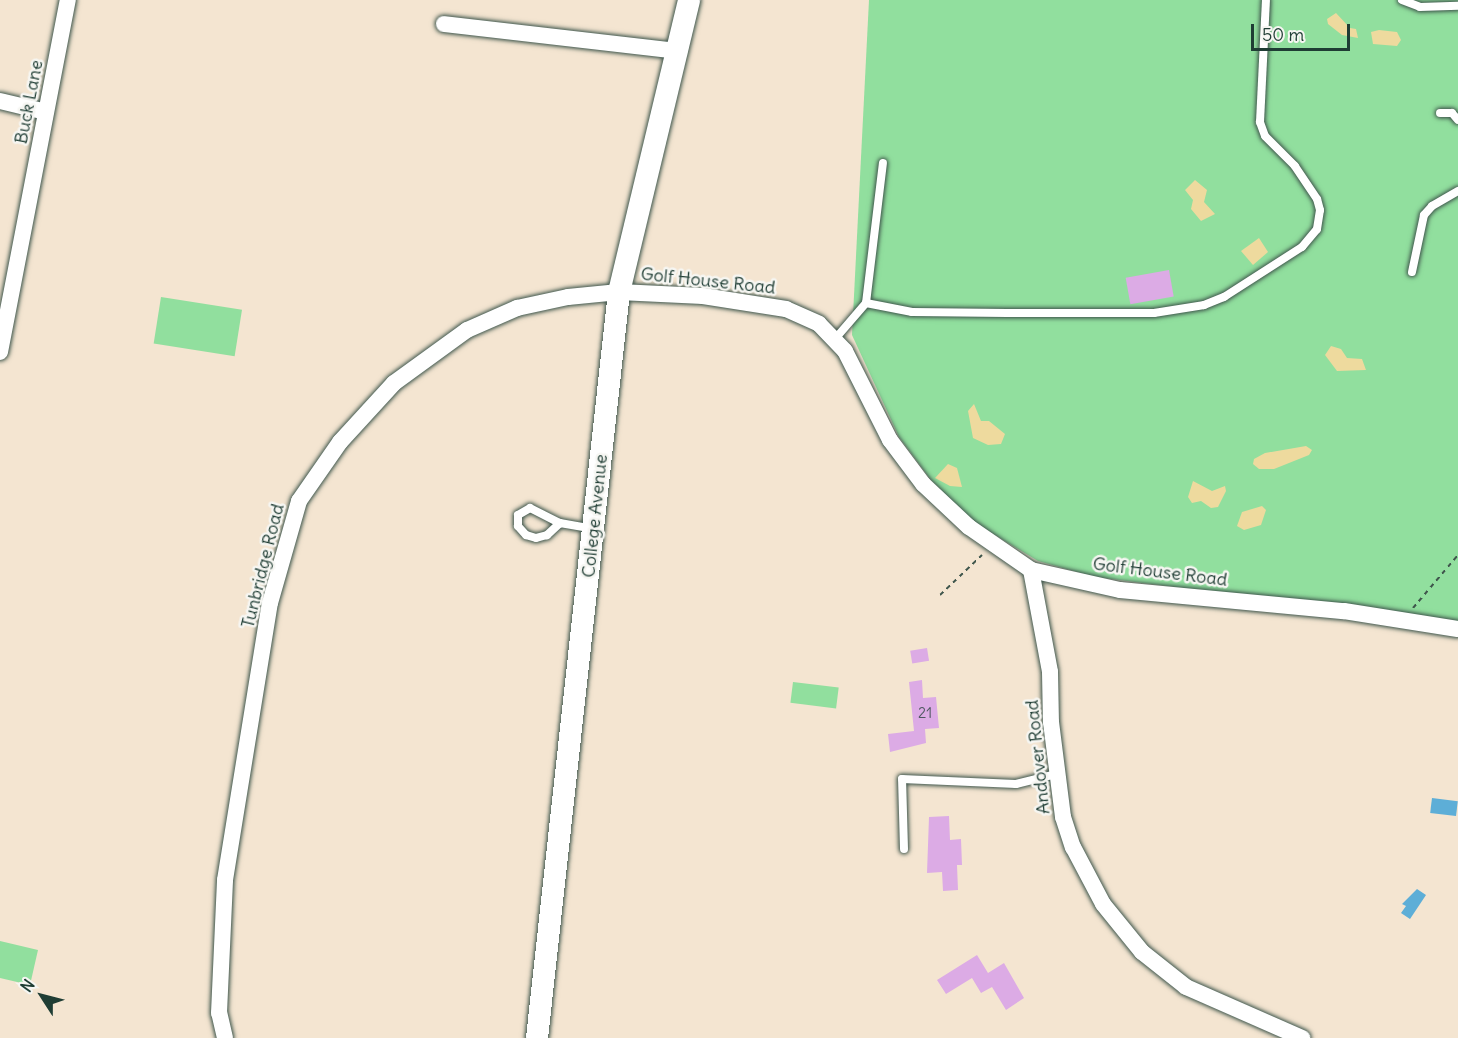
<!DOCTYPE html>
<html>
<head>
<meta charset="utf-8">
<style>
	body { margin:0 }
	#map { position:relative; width:1458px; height:1038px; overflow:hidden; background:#f4e5d1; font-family:Delius,sans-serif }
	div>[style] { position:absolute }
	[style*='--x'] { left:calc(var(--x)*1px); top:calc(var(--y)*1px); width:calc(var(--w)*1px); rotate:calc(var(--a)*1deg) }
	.green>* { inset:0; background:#91df9e; transform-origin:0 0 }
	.sand>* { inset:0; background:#eeda9e }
	.water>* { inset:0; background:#5daed7; transform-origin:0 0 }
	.building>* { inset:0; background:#dcabe5; transform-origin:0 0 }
	.path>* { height:2px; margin-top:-1px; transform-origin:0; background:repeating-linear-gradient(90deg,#3f564c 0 4.5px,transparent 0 9px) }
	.roads { filter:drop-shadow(0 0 2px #3f564c) drop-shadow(0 0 2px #3f564c) }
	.service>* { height:8px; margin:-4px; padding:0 4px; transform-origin:4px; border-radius:4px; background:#fff }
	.minor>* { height:16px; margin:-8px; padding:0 8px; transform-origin:8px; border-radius:8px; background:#fff }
	.secondary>* { height:22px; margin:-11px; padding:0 11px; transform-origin:11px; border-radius:11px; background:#fff }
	span { translate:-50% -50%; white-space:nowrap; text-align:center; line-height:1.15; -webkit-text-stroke:5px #f6f6f2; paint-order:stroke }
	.number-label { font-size:15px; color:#4e5860 }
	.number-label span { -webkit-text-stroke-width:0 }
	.street-label { font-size:18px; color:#1f3d34 }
	.north { position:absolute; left:12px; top:966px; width:60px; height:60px; -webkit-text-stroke:4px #f6f6f2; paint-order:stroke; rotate:306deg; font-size:16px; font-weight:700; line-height:24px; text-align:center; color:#1f3d34 }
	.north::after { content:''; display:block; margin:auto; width:21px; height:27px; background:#1f3d34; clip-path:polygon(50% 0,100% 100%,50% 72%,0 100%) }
	.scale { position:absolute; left:1251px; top:24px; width:99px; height:27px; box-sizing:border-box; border:3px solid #1f3d34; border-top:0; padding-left:8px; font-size:18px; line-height:21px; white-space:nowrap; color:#1f3d34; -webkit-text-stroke:4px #f6f6f2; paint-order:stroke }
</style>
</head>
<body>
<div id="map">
	<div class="green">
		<div style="clip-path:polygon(869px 0,1458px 0,1458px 622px,1095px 577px,1038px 561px,972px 521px,931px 480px,899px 437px,852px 335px)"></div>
		<div style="left:161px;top:297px;width:82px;height:47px;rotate:9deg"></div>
		<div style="left:793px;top:682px;width:46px;height:21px;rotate:7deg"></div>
		<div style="clip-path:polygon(0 941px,38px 950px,30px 985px,0 978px)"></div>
	</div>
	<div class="sand">
		<div style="clip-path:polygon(1336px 13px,1350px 28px,1356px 29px,1358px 38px,1342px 35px,1328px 24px,1327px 19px)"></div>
		<div style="clip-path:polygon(1379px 30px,1397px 32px,1401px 40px,1397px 46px,1373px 44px,1371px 32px)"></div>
		<div style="clip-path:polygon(1195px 180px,1207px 190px,1204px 202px,1215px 214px,1201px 221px,1191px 209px,1193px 200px,1185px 190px)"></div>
		<div style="clip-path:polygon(1259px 238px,1268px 252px,1253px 265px,1241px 251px)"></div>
		<div style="clip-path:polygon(1331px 346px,1341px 349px,1347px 358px,1362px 359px,1366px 370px,1337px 371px,1325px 355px)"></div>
		<div style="clip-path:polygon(974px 404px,981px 421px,989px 421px,1005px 434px,1001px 444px,988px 445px,973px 438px,968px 411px)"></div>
		<div style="clip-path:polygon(1306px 446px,1312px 450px,1309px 455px,1274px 469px,1259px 469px,1253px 464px,1254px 459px,1265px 453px)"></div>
		<div style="clip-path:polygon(948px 464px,957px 468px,962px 487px,950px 486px,935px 478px)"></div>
		<div style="clip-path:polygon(1193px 481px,1212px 491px,1225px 486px,1226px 491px,1218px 507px,1211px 508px,1201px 501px,1192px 503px,1188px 497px)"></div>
		<div style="clip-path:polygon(1262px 506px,1266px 510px,1261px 525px,1244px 530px,1237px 526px,1242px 512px)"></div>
	</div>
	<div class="water">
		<div style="left:1432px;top:798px;width:26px;height:15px;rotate:7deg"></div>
		<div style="clip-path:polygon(1417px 889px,1426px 895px,1410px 919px,1401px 913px,1406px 906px,1402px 904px)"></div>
	</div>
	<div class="building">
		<div style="left:1169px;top:270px;width:27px;height:44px;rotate:80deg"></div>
		<div style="left:927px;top:648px;width:13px;height:17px;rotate:81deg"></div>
		<div style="clip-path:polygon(922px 680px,923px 698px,936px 697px,939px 728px,925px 729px,926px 743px,890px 752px,888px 734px,914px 731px,909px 682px)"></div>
		<div style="clip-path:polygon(949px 816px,950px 840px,961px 839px,962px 865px,957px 865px,958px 890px,943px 891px,942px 872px,927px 873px,929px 817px)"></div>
		<div style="clip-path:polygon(977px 955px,988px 973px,1004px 963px,1024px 998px,1006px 1010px,992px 987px,981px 993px,972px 978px,946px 994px,937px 980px)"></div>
	</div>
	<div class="path">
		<div style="--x:940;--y:595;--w:58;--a:-43.6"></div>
		<div style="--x:1413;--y:608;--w:70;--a:-49.7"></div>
	</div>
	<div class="roads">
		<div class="service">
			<div style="--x:1402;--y:0;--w:19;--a:21"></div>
			<div style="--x:1420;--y:7;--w:38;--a:-2"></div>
			<div style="--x:1440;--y:113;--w:12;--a:0"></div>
			<div style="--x:1452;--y:113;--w:9;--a:49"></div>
			<div style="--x:1412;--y:272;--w:58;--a:-78.1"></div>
			<div style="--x:1424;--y:215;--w:12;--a:-48"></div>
			<div style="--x:1432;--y:206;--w:30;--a:-30"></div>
			<div style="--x:866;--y:303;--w:141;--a:-83.1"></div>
			<div style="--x:835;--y:339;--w:48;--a:-49.3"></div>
			<div style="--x:866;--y:303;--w:47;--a:11.1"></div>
			<div style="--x:912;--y:312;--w:95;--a:0.6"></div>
			<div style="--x:1007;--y:313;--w:147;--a:0"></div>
			<div style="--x:1154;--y:313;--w:51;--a:-9.1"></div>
			<div style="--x:1204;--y:305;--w:22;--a:-22"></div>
			<div style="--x:1224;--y:297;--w:93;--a:-32.7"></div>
			<div style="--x:1302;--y:247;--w:23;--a:-50"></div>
			<div style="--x:1317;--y:229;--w:19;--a:-81"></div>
			<div style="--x:1320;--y:210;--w:11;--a:-105"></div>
			<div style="--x:1317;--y:199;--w:40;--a:-124"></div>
			<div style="--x:1295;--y:166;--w:42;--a:-135"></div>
			<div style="--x:1265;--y:136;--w:15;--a:-110"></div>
			<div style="--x:1260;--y:122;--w:122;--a:-87.2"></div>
			<div style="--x:560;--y:523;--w:18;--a:137"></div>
			<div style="--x:547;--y:535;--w:11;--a:165"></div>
			<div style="--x:536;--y:538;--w:10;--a:-163"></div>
			<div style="--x:526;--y:535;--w:12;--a:-132"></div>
			<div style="--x:518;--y:526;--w:11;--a:-90"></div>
			<div style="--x:518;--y:515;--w:14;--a:-30"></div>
			<div style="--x:530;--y:508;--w:34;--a:27"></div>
			<div style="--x:560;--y:523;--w:34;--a:10"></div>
			<div style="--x:904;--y:849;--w:70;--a:-91.6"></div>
			<div style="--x:902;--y:779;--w:114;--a:2.5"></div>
			<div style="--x:1016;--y:784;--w:41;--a:-14"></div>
		</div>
		<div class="minor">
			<div style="--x:444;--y:24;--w:237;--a:6.6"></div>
			<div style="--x:0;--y:101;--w:47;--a:13.4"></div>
			<div style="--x:0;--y:352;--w:359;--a:-79.1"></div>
			<div style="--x:1031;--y:570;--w:104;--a:79.4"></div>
			<div style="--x:1050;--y:672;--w:50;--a:88.9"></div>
			<div style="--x:1051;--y:722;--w:96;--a:82.8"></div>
			<div style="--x:1063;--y:817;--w:32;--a:72"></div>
			<div style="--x:1073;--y:847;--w:64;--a:62.2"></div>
			<div style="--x:1103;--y:904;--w:62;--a:50.9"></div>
			<div style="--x:1142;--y:952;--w:56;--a:38.5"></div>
			<div style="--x:1186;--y:987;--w:127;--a:23.7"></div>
			<div style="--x:225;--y:1038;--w:26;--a:-103"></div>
			<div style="--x:219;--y:1013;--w:133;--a:-87.4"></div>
			<div style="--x:225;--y:880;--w:281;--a:-80.8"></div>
			<div style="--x:270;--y:603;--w:106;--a:-74.1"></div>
			<div style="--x:299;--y:501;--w:72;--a:-55.2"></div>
			<div style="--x:340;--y:442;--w:80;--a:-47.5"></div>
			<div style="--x:394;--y:383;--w:90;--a:-36"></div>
			<div style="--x:467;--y:330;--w:55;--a:-23.7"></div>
			<div style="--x:517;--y:308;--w:52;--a:-12.2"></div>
			<div style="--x:568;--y:297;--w:51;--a:-5.6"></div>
			<div style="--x:619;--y:292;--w:84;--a:2.7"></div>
			<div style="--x:703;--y:296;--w:84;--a:8.9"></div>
			<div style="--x:786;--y:309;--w:36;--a:24"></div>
			<div style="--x:819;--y:324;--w:37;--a:46"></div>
			<div style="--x:845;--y:351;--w:100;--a:63.2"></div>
			<div style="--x:890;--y:440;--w:55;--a:53.1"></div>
			<div style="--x:923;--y:484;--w:63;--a:43.1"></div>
			<div style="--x:969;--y:527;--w:75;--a:34.7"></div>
			<div style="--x:1031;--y:570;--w:91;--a:12.7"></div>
			<div style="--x:1120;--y:590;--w:225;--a:5.4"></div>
			<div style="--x:1344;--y:611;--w:115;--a:9"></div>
		</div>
		<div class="secondary">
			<div style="--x:537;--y:1038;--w:750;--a:-83.73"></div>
			<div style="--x:619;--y:292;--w:300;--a:-76.5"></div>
		</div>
	</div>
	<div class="number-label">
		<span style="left:925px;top:713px">21</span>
	</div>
	<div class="street-label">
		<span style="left:29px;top:102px;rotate:-79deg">Buck Lane</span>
		<span style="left:708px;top:281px;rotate:6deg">Golf House Road</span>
		<span style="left:595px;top:516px;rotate:-84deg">College Avenue</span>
		<span style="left:263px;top:566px;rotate:-76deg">Tunbridge Road</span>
		<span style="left:1160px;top:572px;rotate:7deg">Golf House Road</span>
		<span style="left:1038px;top:757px;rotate:-96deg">Andover Road</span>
	</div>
	<div class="north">N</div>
	<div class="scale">50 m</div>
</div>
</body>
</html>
